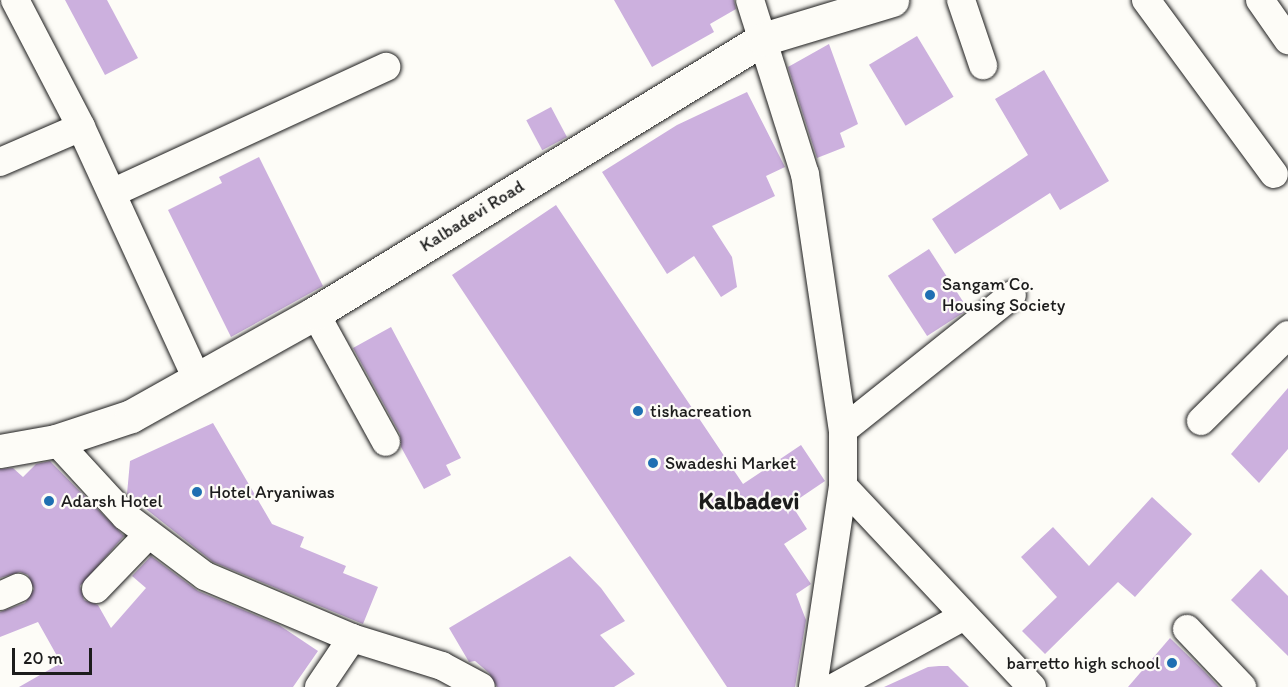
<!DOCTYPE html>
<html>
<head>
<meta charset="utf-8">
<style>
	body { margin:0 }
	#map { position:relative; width:1288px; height:687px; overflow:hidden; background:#fdfcf7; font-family:Itim,sans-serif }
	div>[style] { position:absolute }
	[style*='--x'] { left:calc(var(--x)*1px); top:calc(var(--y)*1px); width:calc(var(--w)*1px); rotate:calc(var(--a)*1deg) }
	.building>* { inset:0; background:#ccb0de; transform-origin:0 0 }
	.roads { filter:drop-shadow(0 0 2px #1c1c1c) drop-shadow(0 0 2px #1c1c1c) }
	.minor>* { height:28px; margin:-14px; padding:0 14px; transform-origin:14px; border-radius:14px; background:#fdfcf7 }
	.major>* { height:33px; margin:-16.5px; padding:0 16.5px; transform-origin:16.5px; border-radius:16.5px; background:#fdfcf7 }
	.dots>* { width:16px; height:16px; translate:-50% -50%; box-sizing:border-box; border:3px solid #fdfcf7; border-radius:50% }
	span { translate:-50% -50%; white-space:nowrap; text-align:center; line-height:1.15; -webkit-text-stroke:4.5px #fdfcf7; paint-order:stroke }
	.street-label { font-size:18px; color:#1c1c1c }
	.poi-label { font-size:18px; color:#1c1c1c }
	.left { translate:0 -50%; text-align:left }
	.right { translate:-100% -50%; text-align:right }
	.district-label { font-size:24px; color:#1c1c1c; font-weight:700 }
	.scale { position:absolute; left:12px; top:648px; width:80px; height:27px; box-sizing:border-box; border:3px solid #1c1c1c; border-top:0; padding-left:8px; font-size:18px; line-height:21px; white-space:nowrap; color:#1c1c1c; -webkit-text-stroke:4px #fdfcf7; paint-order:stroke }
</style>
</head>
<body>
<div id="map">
	<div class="building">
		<div style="clip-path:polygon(65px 0,107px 0,138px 58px,105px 75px)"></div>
		<div style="clip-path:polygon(614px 0,734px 0,736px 9px,710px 24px,714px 32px,652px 67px)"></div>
		<div style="left:917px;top:36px;width:71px;height:56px;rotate:59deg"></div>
		<div style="clip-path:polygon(829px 44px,858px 124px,840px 133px,845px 147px,817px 158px,788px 67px)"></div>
		<div style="clip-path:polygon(1044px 70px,1109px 181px,1060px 210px,1050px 193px,955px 254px,932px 219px,1028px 155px,995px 99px)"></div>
		<div style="clip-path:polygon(747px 92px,785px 167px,766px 176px,775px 196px,712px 226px,732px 257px,737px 287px,721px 297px,694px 256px,667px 274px,602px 172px,677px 125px)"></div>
		<div style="left:551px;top:107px;width:34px;height:28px;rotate:62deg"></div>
		<div style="clip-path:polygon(259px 157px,323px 286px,231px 337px,168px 210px,222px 183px,219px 177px)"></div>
		<div style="clip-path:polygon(556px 205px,743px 484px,801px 445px,825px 481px,791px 504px,807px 529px,784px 544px,811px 584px,796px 594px,806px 620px,795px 687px,727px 687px,452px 275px)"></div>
		<div style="left:929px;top:249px;width:72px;height:49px;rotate:57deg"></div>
		<div style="clip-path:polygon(391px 327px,461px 458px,446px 465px,451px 475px,424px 489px,401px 447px,400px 434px,353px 348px)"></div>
		<div style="clip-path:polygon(1288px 388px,1288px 449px,1259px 483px,1231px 454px)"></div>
		<div style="clip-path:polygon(213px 423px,272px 524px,304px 537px,300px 547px,346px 566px,343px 573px,378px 587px,363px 624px,213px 562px,127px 494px,130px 461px)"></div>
		<div style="clip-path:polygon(50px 461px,124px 536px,80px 586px,84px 600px,98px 605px,111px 628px,146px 588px,132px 576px,151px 556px,198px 591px,279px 625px,318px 651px,293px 687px,19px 687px,61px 663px,38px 622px,0 637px,0 612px,25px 603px,34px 589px,28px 575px,20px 572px,0 578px,0 469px,13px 468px,23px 477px,36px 464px)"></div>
		<div style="clip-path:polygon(1152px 497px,1192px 534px,1135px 597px,1118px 582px,1045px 654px,1022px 631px,1057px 597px,1021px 557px,1053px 527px,1089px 566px)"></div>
		<div style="clip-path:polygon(570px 556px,601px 588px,625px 621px,600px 635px,635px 674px,614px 687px,497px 687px,489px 673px,475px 661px,469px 662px,449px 628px)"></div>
		<div style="clip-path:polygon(1261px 569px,1288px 596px,1288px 656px,1231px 600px)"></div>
		<div style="clip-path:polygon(1170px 638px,1205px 672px,1219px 687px,1128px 687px)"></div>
		<div style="clip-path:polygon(939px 666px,948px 666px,969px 687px,884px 687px,928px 667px)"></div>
	</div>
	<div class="roads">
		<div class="minor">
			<div style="--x:15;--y:0;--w:143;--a:62.5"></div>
			<div style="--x:81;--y:127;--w:277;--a:65.3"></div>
			<div style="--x:750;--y:0;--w:182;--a:72.5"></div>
			<div style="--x:805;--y:174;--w:259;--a:81.6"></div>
			<div style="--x:843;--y:430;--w:56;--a:90"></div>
			<div style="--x:843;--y:486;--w:203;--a:98.5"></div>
			<div style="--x:961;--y:0;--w:69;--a:71.3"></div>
			<div style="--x:1146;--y:0;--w:216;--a:53.7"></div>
			<div style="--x:1260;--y:0;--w:49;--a:55"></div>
			<div style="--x:0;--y:162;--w:88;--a:-23.4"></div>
			<div style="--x:112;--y:193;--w:302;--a:-24.7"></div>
			<div style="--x:315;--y:313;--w:147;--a:61.2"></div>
			<div style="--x:1201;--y:421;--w:122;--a:-44.7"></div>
			<div style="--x:843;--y:430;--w:216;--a:-38.6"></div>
			<div style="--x:56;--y:441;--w:102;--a:47.4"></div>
			<div style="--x:125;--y:516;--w:100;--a:36.9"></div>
			<div style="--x:205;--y:576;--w:160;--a:22.9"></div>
			<div style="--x:352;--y:638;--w:94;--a:17.3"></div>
			<div style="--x:442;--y:666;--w:44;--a:28.3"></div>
			<div style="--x:843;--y:486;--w:276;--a:46.8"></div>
			<div style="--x:96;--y:589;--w:76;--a:-46.1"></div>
			<div style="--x:0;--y:596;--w:20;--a:-24"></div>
			<div style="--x:1187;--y:629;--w:80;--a:46.5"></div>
			<div style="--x:319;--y:687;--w:59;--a:-56"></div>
			<div style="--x:835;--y:687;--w:147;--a:-28.8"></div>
		</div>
		<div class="major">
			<div style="--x:0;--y:451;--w:57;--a:-10.1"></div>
			<div style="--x:56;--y:441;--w:79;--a:-18.4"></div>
			<div style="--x:131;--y:416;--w:211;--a:-29.2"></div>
			<div style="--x:315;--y:313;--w:525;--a:-31.45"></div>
			<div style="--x:763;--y:39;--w:135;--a:-16.8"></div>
		</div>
	</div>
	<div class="dots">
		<div style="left:930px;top:295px;background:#1f6fb2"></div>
		<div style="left:638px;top:411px;background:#1f6fb2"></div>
		<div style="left:653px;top:463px;background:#1f6fb2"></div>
		<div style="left:197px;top:492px;background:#1f6fb2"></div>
		<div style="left:49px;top:501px;background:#1f6fb2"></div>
		<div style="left:1172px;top:663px;background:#1f6fb2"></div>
	</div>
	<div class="street-label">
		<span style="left:472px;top:216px;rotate:-32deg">Kalbadevi Road</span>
	</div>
	<div class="poi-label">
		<span class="left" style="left:942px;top:295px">Sangam Co.<br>Housing Society</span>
		<span class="left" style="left:650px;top:411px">tishacreation</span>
		<span class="left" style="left:665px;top:463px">Swadeshi Market</span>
		<span class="left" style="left:209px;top:492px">Hotel Aryaniwas</span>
		<span class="left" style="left:61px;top:501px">Adarsh Hotel</span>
		<span class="right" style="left:1160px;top:663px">barretto high school</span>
	</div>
	<div class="district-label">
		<span style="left:749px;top:501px">Kalbadevi</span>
	</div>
	<div class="scale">20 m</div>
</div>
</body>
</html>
